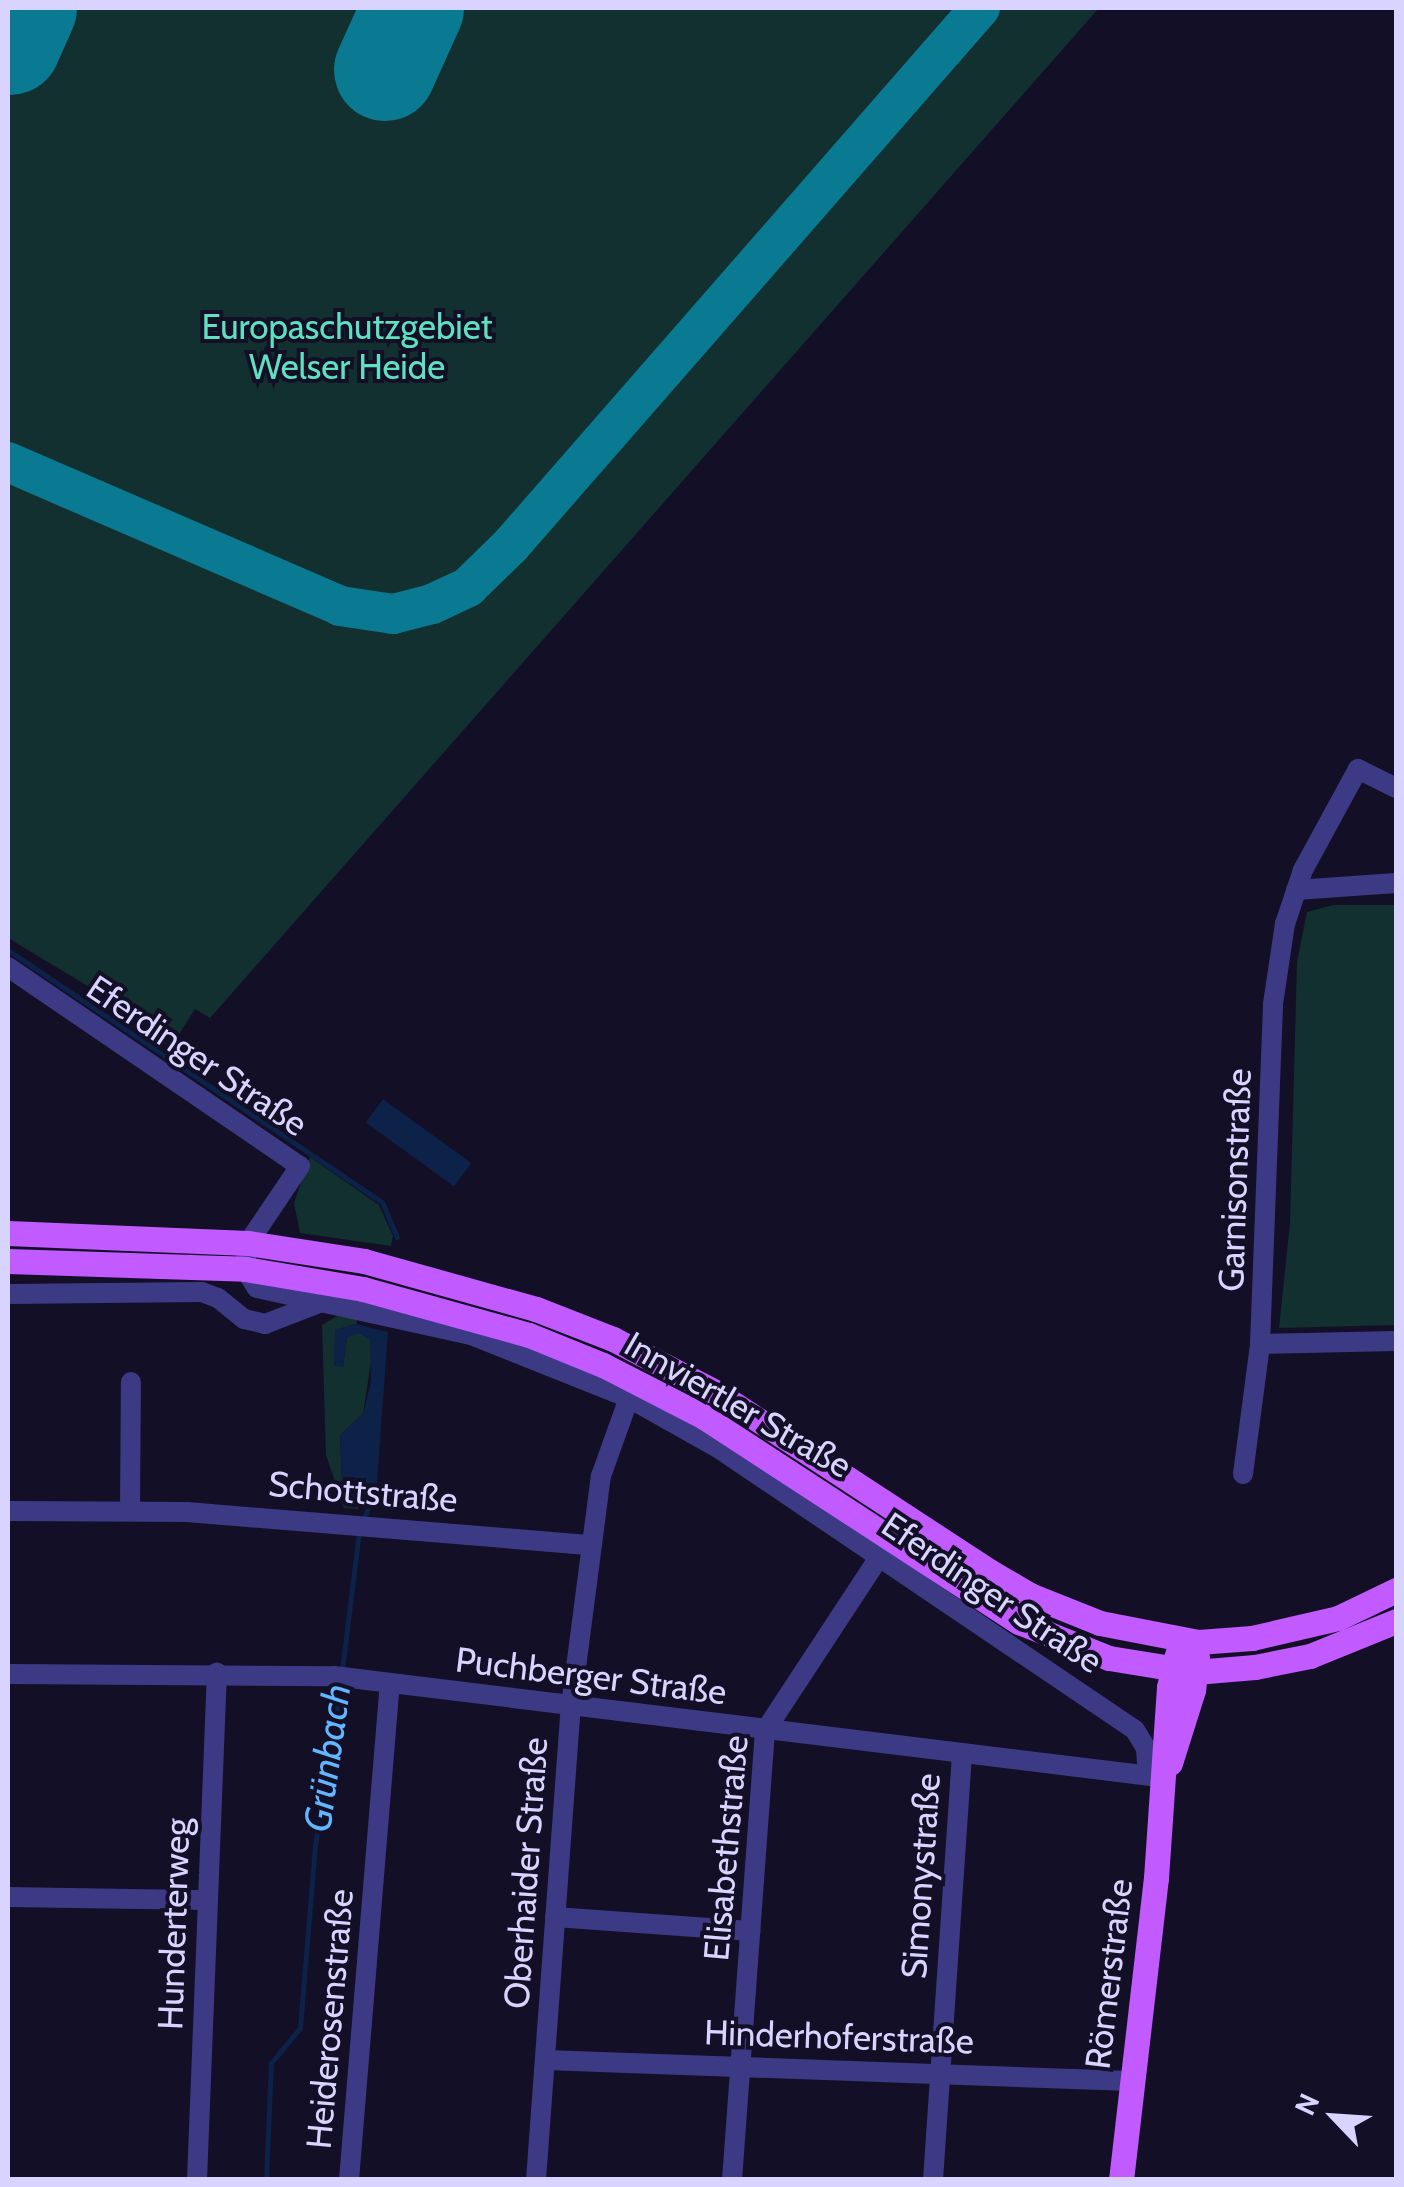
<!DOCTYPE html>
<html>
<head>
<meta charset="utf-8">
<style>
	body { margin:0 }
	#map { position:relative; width:1404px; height:2187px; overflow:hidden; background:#130f26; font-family:Cabin,sans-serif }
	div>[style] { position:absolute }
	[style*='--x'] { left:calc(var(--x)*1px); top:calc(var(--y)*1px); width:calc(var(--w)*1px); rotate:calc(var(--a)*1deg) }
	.green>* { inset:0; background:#12302f }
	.water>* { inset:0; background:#0c2248; transform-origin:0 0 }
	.stream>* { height:5px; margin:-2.5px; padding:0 2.5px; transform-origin:2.5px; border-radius:2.5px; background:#0c2248 }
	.taxiway>* { height:40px; margin:-20px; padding:0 20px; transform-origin:20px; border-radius:20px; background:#0a7a92 }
	.runway>* { height:102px; margin:-51px; padding:0 51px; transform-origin:51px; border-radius:51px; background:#0a7a92 }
	.minor>* { height:20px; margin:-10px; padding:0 10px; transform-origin:10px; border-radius:10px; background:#3d3a85 }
	.major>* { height:25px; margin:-12.5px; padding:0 12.5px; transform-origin:12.5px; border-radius:12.5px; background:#c25bff }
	span { translate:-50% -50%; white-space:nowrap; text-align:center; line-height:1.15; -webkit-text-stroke:8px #130f26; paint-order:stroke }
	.park-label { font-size:35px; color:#5fe0c0 }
	.street-label { font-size:35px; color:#d9d4ff }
	.water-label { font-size:38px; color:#62b6ff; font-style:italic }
	.frame { position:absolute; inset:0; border:10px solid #d9d4ff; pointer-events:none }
	.north { position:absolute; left:1284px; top:2067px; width:100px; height:100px; -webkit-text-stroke:8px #130f26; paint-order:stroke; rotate:295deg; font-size:28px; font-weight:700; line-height:40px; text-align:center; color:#d9d4ff }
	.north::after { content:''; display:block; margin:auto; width:35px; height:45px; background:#d9d4ff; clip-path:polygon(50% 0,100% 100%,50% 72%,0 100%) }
</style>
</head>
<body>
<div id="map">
	<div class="green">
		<div style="clip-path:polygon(8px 8px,1099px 8px,210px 1018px,195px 1009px,176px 1039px,8px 938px)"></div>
		<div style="clip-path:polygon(1333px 905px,1396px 905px,1396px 1325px,1279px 1328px,1290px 1223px,1297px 962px,1307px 912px)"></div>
		<div style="clip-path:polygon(310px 1157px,379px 1205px,393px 1236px,391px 1246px,300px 1233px,294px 1203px)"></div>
		<div style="clip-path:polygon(337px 1316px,358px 1318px,356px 1324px,335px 1330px,343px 1367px,347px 1337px,359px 1333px,370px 1339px,372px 1355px,363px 1414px,340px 1435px,342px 1485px,350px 1500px,359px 1499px,358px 1509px,344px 1508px,326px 1455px,322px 1325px)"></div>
	</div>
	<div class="water">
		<div style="left:383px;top:1099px;width:109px;height:29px;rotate:36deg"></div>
		<div style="clip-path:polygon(356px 1324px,388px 1332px,376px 1497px,350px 1500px,342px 1485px,340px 1435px,363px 1414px,371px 1382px,370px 1339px,359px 1333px,347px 1337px,343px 1367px,334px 1366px,335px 1330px)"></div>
	</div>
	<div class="stream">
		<div style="--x:8;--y:950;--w:451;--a:34"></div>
		<div style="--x:382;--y:1202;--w:38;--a:67"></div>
		<div style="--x:363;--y:1522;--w:29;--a:-72"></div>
		<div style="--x:342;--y:1670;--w:139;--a:-83"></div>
		<div style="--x:266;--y:2180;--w:117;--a:-87.6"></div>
		<div style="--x:271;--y:2063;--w:45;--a:-50.4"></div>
		<div style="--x:300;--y:2028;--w:183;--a:-85.3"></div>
		<div style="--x:315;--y:1846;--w:167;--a:-81"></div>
	</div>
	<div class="taxiway">
		<div style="--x:8;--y:462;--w:362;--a:23.4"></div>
		<div style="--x:340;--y:606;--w:54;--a:8.6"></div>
		<div style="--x:393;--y:614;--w:40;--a:-14.4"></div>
		<div style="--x:432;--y:604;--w:40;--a:-25"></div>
		<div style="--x:468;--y:587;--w:60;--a:-44.3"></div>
		<div style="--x:511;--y:545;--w:713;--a:-48.87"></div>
	</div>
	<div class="runway">
		<div style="--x:10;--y:44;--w:39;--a:-66"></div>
		<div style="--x:385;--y:70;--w:68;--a:-65.7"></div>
	</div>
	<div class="minor">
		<div style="--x:1296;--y:890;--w:100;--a:-4"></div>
		<div style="--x:8;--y:967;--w:353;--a:34.3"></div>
		<div style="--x:300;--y:1166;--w:93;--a:124"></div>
		<div style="--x:248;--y:1243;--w:26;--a:97"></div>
		<div style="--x:245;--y:1269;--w:22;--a:58"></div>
		<div style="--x:257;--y:1288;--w:219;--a:12.4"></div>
		<div style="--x:471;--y:1335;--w:170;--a:21.7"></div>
		<div style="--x:629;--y:1398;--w:102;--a:29.3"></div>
		<div style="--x:718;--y:1448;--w:503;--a:34.07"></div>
		<div style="--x:1135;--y:1730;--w:21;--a:59"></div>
		<div style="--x:1146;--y:1748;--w:27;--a:86"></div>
		<div style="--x:8;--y:1294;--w:194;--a:-0.6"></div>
		<div style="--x:202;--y:1292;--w:17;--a:21"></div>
		<div style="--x:218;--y:1298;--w:33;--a:39"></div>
		<div style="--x:244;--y:1319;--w:22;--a:13"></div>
		<div style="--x:265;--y:1324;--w:61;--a:-21.1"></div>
		<div style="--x:1260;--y:1344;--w:136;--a:-1.3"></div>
		<div style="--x:1243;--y:1474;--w:131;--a:-82.5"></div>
		<div style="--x:1260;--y:1344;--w:340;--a:-87.8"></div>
		<div style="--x:1273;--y:1004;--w:81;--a:-81.5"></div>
		<div style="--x:1285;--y:924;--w:57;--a:-71.6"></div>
		<div style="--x:1303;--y:870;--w:115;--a:-61.4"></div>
		<div style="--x:1358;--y:769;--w:42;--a:26.6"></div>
		<div style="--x:8;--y:1511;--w:179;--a:0.3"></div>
		<div style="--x:187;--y:1512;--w:405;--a:4.7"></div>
		<div style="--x:130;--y:1511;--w:129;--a:-89.6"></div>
		<div style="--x:8;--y:1674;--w:326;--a:0.4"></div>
		<div style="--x:334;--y:1676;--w:831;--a:6.98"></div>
		<div style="--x:8;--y:1897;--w:199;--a:0.9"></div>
		<div style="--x:555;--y:1917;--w:196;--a:4.1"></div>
		<div style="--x:545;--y:2060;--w:585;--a:2.06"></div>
		<div style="--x:197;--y:2180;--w:508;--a:-87.75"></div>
		<div style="--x:349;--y:2180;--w:498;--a:-85.3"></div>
		<div style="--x:536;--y:2180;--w:475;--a:-85.8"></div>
		<div style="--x:571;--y:1706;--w:232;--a:-82.6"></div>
		<div style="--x:601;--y:1476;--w:83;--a:-70.3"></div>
		<div style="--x:732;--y:2180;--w:450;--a:-85.8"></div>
		<div style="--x:765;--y:1731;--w:209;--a:-56.7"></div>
		<div style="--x:933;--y:2180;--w:425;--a:-86.1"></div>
	</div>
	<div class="major">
		<div style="--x:8;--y:1233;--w:240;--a:2.4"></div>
		<div style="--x:248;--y:1243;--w:117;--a:8.8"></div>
		<div style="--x:364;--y:1261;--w:179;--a:15.6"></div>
		<div style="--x:536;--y:1309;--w:83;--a:21.3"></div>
		<div style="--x:613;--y:1339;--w:117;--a:27.4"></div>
		<div style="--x:717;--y:1393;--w:325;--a:33.2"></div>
		<div style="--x:989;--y:1571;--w:48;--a:30.3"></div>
		<div style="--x:1030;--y:1595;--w:75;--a:21.8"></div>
		<div style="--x:1100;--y:1623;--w:100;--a:11"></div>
		<div style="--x:1198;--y:1642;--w:54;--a:-4.2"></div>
		<div style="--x:1252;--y:1638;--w:88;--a:-13.1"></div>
		<div style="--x:1338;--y:1618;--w:64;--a:-25.8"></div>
		<div style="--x:8;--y:1261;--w:237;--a:1.9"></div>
		<div style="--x:245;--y:1269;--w:120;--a:9.6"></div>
		<div style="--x:363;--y:1289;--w:172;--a:15.5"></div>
		<div style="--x:529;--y:1335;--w:80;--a:22.1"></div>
		<div style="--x:603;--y:1365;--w:114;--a:27.2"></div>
		<div style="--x:704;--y:1417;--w:376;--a:33.1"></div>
		<div style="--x:1019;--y:1622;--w:97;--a:21.8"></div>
		<div style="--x:1109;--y:1658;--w:87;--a:9.2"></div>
		<div style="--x:1195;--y:1672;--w:60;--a:-4.8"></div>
		<div style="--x:1255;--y:1667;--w:56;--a:-11.3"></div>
		<div style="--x:1310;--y:1656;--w:93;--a:-22.1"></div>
		<div style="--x:1170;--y:1763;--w:77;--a:-72.5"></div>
		<div style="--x:1193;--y:1690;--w:33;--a:-83"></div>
		<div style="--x:1121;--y:2180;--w:304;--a:-83.4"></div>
		<div style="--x:1156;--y:1878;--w:191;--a:-86.1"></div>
		<div style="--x:1169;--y:1687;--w:34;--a:-76"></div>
	</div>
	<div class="park-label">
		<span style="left:347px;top:347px">Europaschutzgebiet<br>Welser Heide</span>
	</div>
	<div class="street-label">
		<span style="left:197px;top:1056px;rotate:34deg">Eferdinger Straße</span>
		<span style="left:1235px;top:1180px;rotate:-88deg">Garnisonstraße</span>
		<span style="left:738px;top:1405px;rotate:30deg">Innviertler Straße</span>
		<span style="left:363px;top:1492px;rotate:5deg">Schottstraße</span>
		<span style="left:992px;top:1593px;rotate:34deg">Eferdinger Straße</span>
		<span style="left:591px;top:1676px;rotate:7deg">Puchberger Straße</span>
		<span style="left:726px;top:1848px;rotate:-85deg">Elisabethstraße</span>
		<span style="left:526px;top:1873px;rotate:-86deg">Oberhaider Straße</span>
		<span style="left:921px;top:1876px;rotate:-86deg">Simonystraße</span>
		<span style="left:174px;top:1924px;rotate:-88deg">Hunderterweg</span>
		<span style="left:1109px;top:1974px;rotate:-83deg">Römerstraße</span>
		<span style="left:330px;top:2019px;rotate:-85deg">Heiderosenstraße</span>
		<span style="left:839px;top:2037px;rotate:2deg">Hinderhoferstraße</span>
	</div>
	<div class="water-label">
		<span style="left:327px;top:1758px;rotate:-82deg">Grünbach</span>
	</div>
	<div class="frame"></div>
	<div class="north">N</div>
</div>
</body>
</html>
